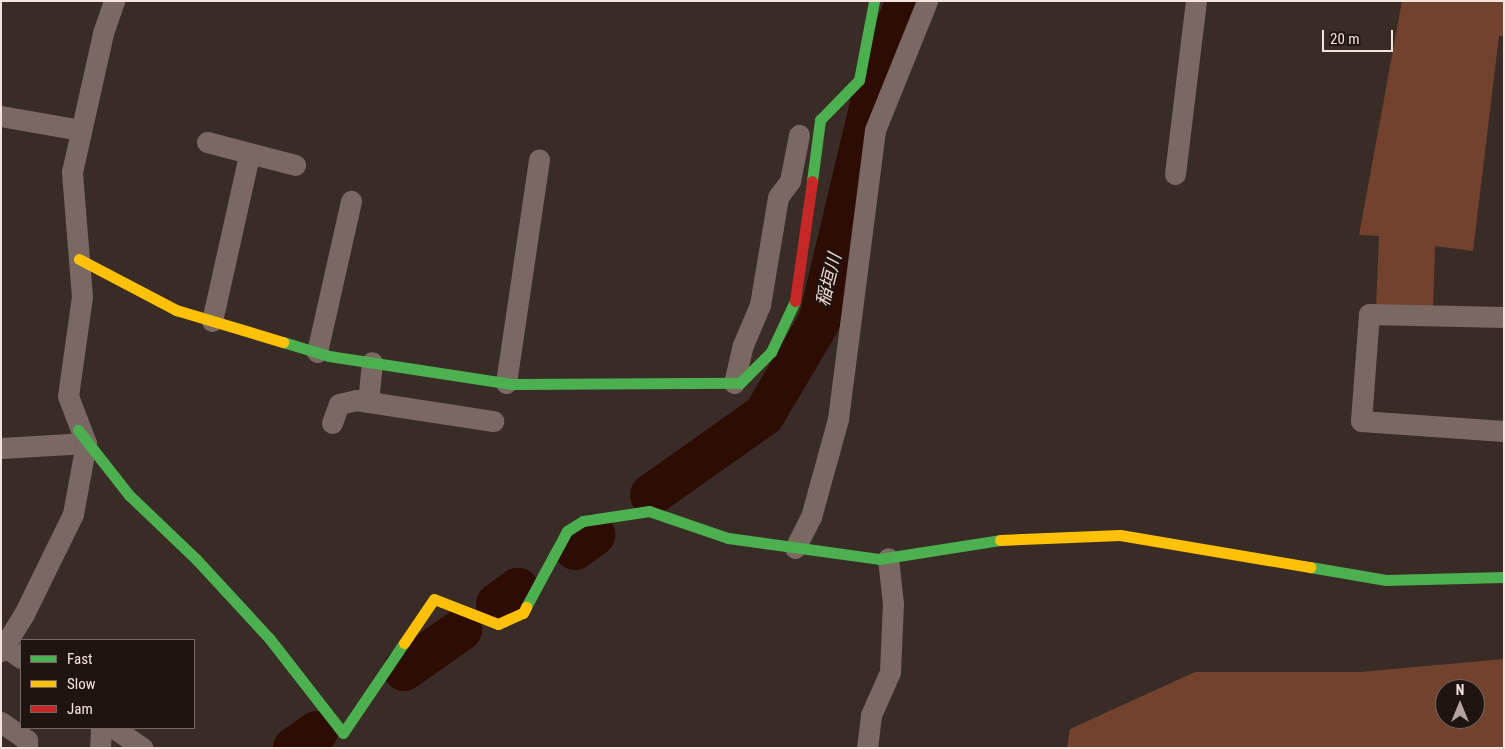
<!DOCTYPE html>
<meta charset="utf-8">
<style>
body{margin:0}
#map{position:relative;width:1505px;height:749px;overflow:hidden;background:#392c26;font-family:"Roboto Condensed","Noto Sans JP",sans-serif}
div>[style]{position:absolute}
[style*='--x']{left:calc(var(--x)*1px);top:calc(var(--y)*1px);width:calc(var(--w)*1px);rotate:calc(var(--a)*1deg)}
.green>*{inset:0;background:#72422f}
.river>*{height:42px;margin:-21px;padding:0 21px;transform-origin:21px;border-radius:21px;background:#2d0c03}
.street>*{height:21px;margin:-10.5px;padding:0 10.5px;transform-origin:10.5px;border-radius:10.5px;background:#7a6862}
.fast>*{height:11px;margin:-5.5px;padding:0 5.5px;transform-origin:5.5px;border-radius:5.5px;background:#4caf50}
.slow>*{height:11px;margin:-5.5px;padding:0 5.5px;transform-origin:5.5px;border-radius:5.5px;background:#ffc107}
.jam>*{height:11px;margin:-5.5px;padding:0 5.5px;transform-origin:5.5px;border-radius:5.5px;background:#c62828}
span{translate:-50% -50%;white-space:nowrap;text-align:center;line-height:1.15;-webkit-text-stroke:4px #1f1410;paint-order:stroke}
.water-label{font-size:18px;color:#f2dcd3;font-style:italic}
.frame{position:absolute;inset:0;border:2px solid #f5e4de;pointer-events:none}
.legend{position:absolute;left:20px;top:639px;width:175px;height:90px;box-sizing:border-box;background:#1f1410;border:1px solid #756762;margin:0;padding:6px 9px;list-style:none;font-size:15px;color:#f5e4de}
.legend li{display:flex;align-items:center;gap:10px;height:25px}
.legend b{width:25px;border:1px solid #756762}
.north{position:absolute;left:1435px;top:679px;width:50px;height:50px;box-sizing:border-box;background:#1f1410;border:1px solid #756762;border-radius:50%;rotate:0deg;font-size:14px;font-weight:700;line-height:20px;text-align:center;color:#f5e4de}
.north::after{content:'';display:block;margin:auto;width:18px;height:22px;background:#b3a49e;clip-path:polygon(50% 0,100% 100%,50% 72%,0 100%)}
.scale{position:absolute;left:1322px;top:30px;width:71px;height:22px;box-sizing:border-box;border:2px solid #f5e4de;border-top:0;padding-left:6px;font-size:15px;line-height:18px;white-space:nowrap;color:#f5e4de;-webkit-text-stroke:4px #1f1410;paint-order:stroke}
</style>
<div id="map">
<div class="green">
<div style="clip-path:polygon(1402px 1px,1504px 1px,1504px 36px,1499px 36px,1473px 251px,1435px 246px,1433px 310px,1376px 308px,1379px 236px,1359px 235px)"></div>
<div style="clip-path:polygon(evenodd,1504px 659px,1504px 748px,1067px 748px,1070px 729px,1195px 672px,1360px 672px,1504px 659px,1445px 689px,1475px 689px,1475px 719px,1445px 719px,1445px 689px)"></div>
</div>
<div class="river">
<div style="--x:651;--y:495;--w:138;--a:-35.3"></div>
<div style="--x:764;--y:415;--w:108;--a:-59.4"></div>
<div style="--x:819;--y:322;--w:259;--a:-76.6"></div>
<div style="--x:879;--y:70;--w:74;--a:-67.9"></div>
<div style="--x:575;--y:549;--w:24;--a:-36"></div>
<div style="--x:497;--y:604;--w:26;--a:-36"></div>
<div style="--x:404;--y:670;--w:70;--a:-35.1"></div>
<div style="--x:294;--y:748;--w:28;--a:-35"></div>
</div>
<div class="street">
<div style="--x:1;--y:116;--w:80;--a:10"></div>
<div style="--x:207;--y:142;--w:91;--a:14.6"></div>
<div style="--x:1175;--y:174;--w:174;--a:-83.1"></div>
<div style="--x:1504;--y:317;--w:135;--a:-178.7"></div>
<div style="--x:1369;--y:314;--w:107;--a:94.3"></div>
<div style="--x:1361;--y:421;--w:143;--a:4"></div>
<div style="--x:212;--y:321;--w:170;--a:-77.4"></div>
<div style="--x:317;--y:352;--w:155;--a:-77.3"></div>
<div style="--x:506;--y:383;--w:226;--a:-81.6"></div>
<div style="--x:734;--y:383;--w:39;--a:-77"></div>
<div style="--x:743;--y:345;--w:43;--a:-67"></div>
<div style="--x:760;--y:305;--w:109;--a:-80.5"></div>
<div style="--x:778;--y:197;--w:20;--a:-53"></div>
<div style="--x:790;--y:181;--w:47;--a:-78.9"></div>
<div style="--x:368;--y:402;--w:40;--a:-84.3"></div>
<div style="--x:332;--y:423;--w:20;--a:-70"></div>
<div style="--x:339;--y:404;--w:17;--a:-13"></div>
<div style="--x:356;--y:400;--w:139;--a:8.7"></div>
<div style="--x:1;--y:448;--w:85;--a:-3.4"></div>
<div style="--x:795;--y:548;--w:35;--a:-63"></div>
<div style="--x:811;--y:517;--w:102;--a:-74.6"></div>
<div style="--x:838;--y:419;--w:291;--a:-82.7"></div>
<div style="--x:875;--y:130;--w:139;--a:-68"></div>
<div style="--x:4;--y:646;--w:21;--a:35"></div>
<div style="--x:1;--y:651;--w:44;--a:-58.1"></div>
<div style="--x:24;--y:614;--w:111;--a:-63.9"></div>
<div style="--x:73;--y:514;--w:72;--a:-79.6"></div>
<div style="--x:86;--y:443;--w:50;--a:-111"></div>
<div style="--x:68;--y:396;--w:100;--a:-82"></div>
<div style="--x:82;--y:297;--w:125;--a:-94.6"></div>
<div style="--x:72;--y:172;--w:142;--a:-77.4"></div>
<div style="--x:103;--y:33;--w:34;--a:-71"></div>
<div style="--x:1;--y:722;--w:32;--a:35"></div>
<div style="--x:27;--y:740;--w:8;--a:90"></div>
<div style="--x:114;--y:728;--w:35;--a:35"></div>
<div style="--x:100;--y:748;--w:20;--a:-87"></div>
<div style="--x:867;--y:748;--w:33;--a:-83"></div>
<div style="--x:871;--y:715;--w:47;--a:-66.2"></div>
<div style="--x:890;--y:672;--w:68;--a:-87.5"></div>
<div style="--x:893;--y:604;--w:46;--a:-96.2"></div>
</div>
<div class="fast">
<div style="--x:812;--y:181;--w:62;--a:-82.5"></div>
<div style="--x:820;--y:120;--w:56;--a:-45.7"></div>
<div style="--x:859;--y:80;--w:80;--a:-79.2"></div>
<div style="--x:283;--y:342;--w:48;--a:16.9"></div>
<div style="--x:329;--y:356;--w:186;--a:8.7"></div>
<div style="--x:513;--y:384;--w:227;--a:-0.3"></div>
<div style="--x:740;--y:383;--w:44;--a:-45"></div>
<div style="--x:771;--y:352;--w:56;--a:-64.8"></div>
<div style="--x:78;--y:430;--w:83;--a:51.9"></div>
<div style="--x:129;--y:495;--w:93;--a:43.7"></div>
<div style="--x:196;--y:559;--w:108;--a:47.3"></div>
<div style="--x:269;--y:638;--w:120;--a:52.1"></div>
<div style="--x:343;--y:733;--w:109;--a:-55.9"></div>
<div style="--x:1310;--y:567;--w:77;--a:9.7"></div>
<div style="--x:1386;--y:580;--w:118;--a:-1.5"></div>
<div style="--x:526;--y:607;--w:86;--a:-61.7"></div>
<div style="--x:567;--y:531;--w:19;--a:-32"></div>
<div style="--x:583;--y:521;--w:67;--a:-8.6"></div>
<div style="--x:649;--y:511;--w:83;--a:18.9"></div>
<div style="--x:728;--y:538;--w:152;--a:7.9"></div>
<div style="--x:879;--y:559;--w:122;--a:-8.9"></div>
</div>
<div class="slow">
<div style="--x:79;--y:259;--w:110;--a:27.7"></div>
<div style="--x:176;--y:310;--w:112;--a:16.7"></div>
<div style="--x:1000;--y:540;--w:120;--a:-2.4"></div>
<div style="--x:1120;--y:535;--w:193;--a:9.6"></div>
<div style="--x:404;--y:643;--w:53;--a:-55.7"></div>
<div style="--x:434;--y:599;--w:69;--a:21.3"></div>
<div style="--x:498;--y:624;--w:27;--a:-24"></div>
<div style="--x:523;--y:613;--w:7;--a:-63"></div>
</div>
<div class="jam">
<div style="--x:795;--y:301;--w:121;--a:-81.9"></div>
</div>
<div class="water-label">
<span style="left:829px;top:280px;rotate:-76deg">稲垣川</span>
</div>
<div class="frame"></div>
<ul class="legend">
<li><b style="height:6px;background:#4caf50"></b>Fast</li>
<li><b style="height:6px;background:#ffc107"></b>Slow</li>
<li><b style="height:6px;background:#c62828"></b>Jam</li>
</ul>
<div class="north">N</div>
<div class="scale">20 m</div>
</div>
